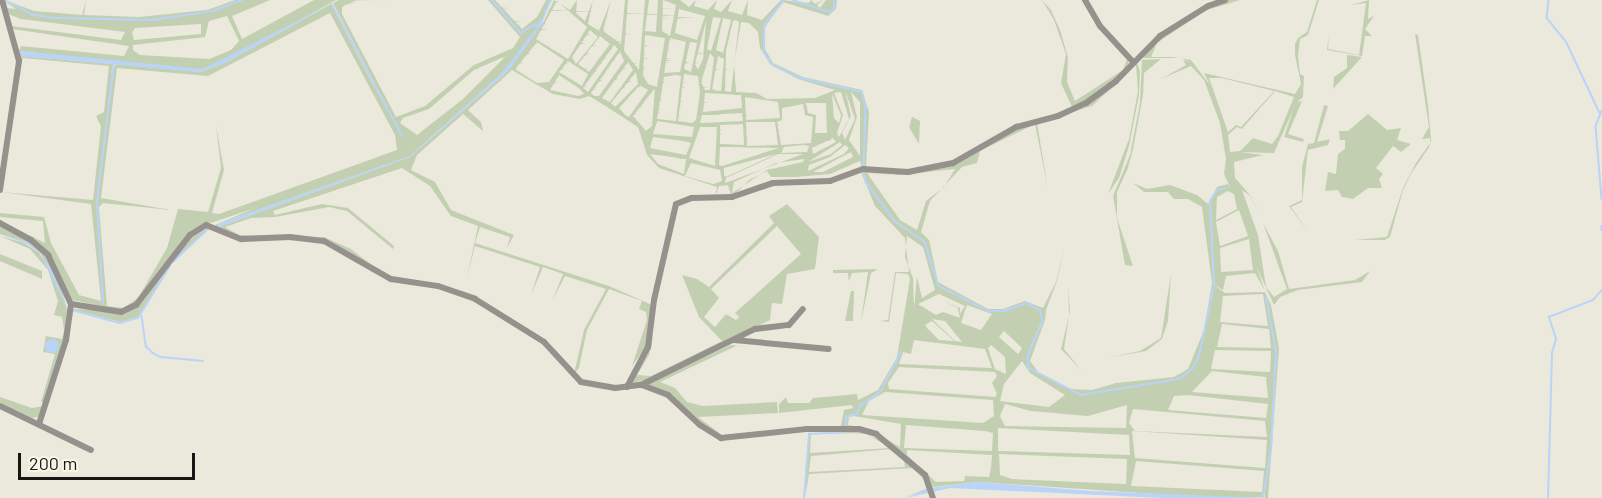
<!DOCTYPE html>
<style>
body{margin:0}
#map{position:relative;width:1602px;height:498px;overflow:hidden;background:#ebe9dc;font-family:Barlow,sans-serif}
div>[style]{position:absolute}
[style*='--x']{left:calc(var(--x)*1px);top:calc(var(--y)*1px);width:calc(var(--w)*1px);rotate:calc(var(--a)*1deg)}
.green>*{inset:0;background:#c2d0b1}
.water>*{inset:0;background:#bad3f9}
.round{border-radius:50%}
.stream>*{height:1.5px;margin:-0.75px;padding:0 0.75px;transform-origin:0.75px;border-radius:0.75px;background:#bad3f9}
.street>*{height:6px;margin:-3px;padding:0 3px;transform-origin:3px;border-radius:3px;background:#95928d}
span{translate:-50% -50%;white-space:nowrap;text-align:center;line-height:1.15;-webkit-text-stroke:5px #f8f6e9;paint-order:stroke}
.scale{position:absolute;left:18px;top:453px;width:177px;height:27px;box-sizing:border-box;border:3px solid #171612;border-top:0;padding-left:8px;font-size:18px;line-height:21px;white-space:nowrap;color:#171612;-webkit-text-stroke:4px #f8f6e9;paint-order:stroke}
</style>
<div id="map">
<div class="green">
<div style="clip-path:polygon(evenodd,5px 0,34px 11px,82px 15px,86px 0,84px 15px,139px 17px,207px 10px,235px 0,270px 0,232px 16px,242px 39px,314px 0,336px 0,229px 59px,199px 70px,19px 51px,21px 46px,124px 56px,129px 46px,12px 29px,11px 26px,121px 40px,125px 32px,21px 19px,8px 14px,7px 8px,16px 9px,4px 1px,26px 11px,5px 0,227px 16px,239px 41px,231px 50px,209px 59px,140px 55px,133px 50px,133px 45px,205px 37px,209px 21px,227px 16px,5px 0,201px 24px,201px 34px,134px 40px,132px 33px,135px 28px,201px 24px)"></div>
<div style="clip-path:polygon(evenodd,339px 0,354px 0,342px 7px,342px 14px,396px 117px,425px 106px,474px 65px,513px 48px,520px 37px,488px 0,495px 0,522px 29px,537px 17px,546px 0,551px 0,539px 26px,510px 66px,410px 156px,218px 224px,219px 227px,410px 157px,507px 72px,544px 21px,554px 0,570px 10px,577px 0,576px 13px,585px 21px,593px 0,588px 24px,599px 31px,611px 0,603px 31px,621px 44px,625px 0,628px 0,624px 51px,639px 70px,645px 0,649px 0,645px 31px,656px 32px,658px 0,680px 0,689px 7px,696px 0,694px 6px,708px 10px,717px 0,714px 9px,721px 12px,732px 0,728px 11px,742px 15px,748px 0,747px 15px,762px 20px,781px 0,809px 3px,811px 0,815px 4px,823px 0,817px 5px,820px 8px,826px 0,837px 0,836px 9px,828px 16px,783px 2px,765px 27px,765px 49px,773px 63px,803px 77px,862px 90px,869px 112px,866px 167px,862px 168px,860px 161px,830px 174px,796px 177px,771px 177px,767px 171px,749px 180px,735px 194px,731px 195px,728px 185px,719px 186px,715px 197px,717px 187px,659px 168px,647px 155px,638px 127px,604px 105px,589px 96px,580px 99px,553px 94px,512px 70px,468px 110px,481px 122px,483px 131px,463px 114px,417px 155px,411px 170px,435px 182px,451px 210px,514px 235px,507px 248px,510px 237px,480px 227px,475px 243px,609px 286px,652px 305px,648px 344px,632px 366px,647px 320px,646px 312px,639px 309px,642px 301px,609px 289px,587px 330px,579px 368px,574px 374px,584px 330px,606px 289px,565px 276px,552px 301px,563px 274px,543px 267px,531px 295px,540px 267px,475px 246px,467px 278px,478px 226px,451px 216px,430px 186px,402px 168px,273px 211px,275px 215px,322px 204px,348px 208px,394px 246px,393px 249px,347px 211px,329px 207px,275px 217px,251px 218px,225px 227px,239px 235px,324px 237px,351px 249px,379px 271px,330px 242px,244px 238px,217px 227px,215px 225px,255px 208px,199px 227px,136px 304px,121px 310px,72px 300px,49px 254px,5px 223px,45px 243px,43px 221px,0 217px,0 213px,44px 217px,51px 243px,79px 295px,101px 301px,91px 204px,1px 192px,93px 200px,101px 126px,96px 116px,104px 112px,109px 66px,23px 58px,19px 70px,20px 56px,113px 64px,111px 75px,116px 64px,201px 72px,227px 62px,331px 4px,369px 77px,399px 130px,333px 3px,339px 0,663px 0,676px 5px,670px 36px,662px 31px,663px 0,339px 0,557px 1px,587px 27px,568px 59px,536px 39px,557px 1px,339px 0,679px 9px,705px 16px,697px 40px,675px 33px,679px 9px,339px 0,330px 13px,395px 135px,397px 150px,219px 214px,212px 213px,224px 170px,216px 125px,221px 168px,208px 212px,178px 209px,167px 248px,138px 298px,123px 308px,107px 306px,99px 207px,103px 203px,171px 210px,101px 198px,117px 68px,208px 76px,330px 13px,339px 0,713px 17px,721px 18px,711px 51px,707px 49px,713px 17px,339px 0,723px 18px,731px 20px,723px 53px,716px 50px,723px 18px,339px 0,736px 20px,739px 22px,731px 92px,725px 91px,726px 51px,733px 21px,736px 20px,339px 0,706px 21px,703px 59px,698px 70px,695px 64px,706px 21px,339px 0,741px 22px,749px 23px,758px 32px,760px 48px,770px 64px,798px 79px,835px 90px,815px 98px,767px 99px,756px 93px,736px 92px,734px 64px,741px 22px,339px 0,590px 30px,598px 37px,576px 64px,572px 57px,590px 30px,339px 0,645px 35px,665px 38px,657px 87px,648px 84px,643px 75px,645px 35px,339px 0,600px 36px,610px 44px,589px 72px,578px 64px,600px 36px,339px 0,670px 38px,686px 42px,680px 72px,664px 73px,670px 38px,339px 0,537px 42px,564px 60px,549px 82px,537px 83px,515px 69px,537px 42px,339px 0,690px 42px,697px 43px,691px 72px,684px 69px,690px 42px,339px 0,614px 45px,618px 49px,588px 92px,583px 88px,614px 45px,339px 0,620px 51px,624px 61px,599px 96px,594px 96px,591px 93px,620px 51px,339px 0,710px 53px,714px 58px,710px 90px,705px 90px,701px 82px,710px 53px,339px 0,506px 56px,463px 99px,417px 135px,400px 123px,403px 118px,429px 109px,474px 70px,506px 56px,339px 0,718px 56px,724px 59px,721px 91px,712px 90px,718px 56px,339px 0,568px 61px,588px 74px,582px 86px,559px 72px,568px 61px,339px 0,628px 62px,633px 70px,610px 102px,602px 98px,628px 62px,339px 0,636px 72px,638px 84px,615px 107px,611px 103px,636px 72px,339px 0,684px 74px,698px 76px,700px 93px,696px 120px,692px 123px,678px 121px,684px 74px,339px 0,559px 75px,580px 89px,584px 94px,578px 96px,550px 90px,559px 75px,339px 0,676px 75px,681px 76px,676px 121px,657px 119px,664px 77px,676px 75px,339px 0,640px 85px,648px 90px,629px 117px,625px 115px,619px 108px,640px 85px,339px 0,655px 88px,652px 126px,646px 131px,633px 116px,655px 88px,339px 0,845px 90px,855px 119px,845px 140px,842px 133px,851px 116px,845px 90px,339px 0,841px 92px,849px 119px,839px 137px,837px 133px,843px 115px,834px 93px,841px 92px,339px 0,851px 92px,860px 102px,860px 156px,849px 140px,857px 117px,851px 92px,339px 0,705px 93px,741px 95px,742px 108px,703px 112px,705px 93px,339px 0,832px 94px,841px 115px,839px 123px,834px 118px,832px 94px,339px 0,745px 97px,778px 102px,780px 118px,746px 120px,745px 97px,339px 0,806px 103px,826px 103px,827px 133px,815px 133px,816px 115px,808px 113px,806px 103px,339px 0,803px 104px,805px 115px,813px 117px,811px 143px,781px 145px,777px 122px,782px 120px,782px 108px,803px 104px,339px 0,742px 113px,743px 121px,700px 123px,702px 115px,742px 113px,339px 0,657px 121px,694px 127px,692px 137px,653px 134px,657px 121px,339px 0,775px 122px,778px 145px,747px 146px,746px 122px,775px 122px,339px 0,743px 124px,744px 145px,720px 144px,720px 125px,743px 124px,339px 0,700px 127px,717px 127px,715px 166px,689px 158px,700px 127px,339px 0,653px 137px,683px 141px,691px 143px,686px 155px,650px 148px,653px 137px,339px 0,833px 138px,836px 142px,813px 154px,812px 148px,833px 138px,339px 0,840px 142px,842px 145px,831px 154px,808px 162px,840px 142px,339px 0,803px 145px,809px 146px,807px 152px,781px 153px,784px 147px,803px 145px,339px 0,845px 145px,849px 148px,844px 154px,808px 171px,809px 165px,830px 157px,845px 145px,339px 0,720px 147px,734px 147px,779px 148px,722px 166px,719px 165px,720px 147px,339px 0,851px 152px,853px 157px,823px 172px,813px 172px,851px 152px,339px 0,650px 154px,686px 159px,684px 174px,658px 164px,650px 154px,339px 0,776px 154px,726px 177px,724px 175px,724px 168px,776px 154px,339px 0,778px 154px,803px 154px,725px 183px,726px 178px,778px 154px,339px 0,804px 159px,803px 162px,767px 170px,732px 193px,734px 182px,776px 163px,804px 159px,339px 0,691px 163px,720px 170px,722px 181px,713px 184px,685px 176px,691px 163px)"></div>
<div style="clip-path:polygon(1042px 0,1051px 10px,1060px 30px,1068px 57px,1067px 82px,1075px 101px,1123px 70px,1127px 59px,1129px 64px,1107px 87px,1086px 102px,1068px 112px,1044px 118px,1072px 107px,1061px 83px,1066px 54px,1054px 20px)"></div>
<div style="clip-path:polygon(evenodd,1228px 0,1240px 0,1204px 11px,1157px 43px,1151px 57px,1173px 57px,1191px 60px,1210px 85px,1204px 73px,1295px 94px,1301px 84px,1295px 55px,1295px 44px,1298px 38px,1307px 32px,1317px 0,1319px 0,1308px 35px,1300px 39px,1298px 56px,1300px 74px,1304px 76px,1303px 97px,1297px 102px,1302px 101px,1288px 134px,1304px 139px,1303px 142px,1284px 137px,1293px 110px,1274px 153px,1239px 152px,1263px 155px,1234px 162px,1235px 178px,1249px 194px,1263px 219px,1249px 195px,1242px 190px,1258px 235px,1266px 287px,1274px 297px,1287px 289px,1263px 223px,1278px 251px,1289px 289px,1355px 280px,1370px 271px,1362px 282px,1298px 290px,1280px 297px,1274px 305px,1256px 266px,1265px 291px,1255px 273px,1226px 276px,1223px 290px,1213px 284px,1225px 293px,1265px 292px,1271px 305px,1279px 348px,1268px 498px,1265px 498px,1265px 492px,1263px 497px,1214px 498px,978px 482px,933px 487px,925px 474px,903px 453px,868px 430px,782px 430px,841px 426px,844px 410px,853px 408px,852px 405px,779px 413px,779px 404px,786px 397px,788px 403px,809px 403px,813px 398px,857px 394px,858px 400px,878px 390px,897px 357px,910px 279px,908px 274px,896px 273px,889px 322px,880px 321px,888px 320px,895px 272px,909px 272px,905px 238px,875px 206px,861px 172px,827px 183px,770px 184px,823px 183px,864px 170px,903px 173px,950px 165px,1022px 126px,1080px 108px,1137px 63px,1140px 71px,1139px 95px,1129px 146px,1119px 178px,1108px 194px,1129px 139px,1138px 91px,1136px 65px,1092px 106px,1037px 123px,1048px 189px,1035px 124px,980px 151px,977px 163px,962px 167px,930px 201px,921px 232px,929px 240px,938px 282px,988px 309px,1003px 309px,1025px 301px,1043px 308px,1056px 282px,1065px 245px,1057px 281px,1046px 310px,1045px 320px,1030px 361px,1039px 373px,1069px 389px,1092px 390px,1116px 383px,1174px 377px,1188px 369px,1204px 330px,1212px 283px,1202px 207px,1188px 199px,1174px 199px,1168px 192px,1144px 192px,1133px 183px,1147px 189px,1170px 185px,1197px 195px,1208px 204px,1217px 187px,1228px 184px,1231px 189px,1224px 174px,1226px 159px,1220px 123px,1204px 80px,1191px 66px,1161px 79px,1186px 65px,1183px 60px,1191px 63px,1181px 58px,1143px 58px,1156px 40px,1166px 34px,1207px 8px,1228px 0,1209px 78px,1222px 78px,1274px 91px,1241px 127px,1236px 125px,1228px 132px,1209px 78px,1228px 0,1275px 91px,1294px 97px,1278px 136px,1272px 144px,1253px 138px,1240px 151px,1230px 152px,1228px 135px,1237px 127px,1242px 129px,1275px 91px,1228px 0,955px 169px,944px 187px,926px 201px,917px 230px,900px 220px,867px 173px,900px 175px,955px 169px,1228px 0,1228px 191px,1234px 194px,1237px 209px,1216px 220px,1217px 197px,1228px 191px,1228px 0,1239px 210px,1248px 236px,1220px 246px,1216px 222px,1239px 210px,1228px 0,907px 236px,923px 247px,935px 290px,922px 298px,917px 277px,914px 308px,913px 278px,905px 257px,907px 236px,1228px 0,1249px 239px,1253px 270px,1221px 272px,1220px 248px,1249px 239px,1228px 0,939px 294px,965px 306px,960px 314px,960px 308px,944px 301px,958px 308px,960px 318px,943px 312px,936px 315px,918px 304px,939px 294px,1228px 0,1263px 294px,1268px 326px,1220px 322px,1223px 296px,1263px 294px,1228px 0,967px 305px,992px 314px,981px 330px,961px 323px,967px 305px,1228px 0,932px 319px,945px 321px,962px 342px,955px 341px,932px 319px,1228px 0,932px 321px,953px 340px,953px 341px,939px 340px,927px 328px,925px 325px,932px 321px,1228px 0,1222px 324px,1269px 329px,1271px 348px,1217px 347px,1222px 324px,1228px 0,1004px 331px,1022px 348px,1018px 354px,999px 337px,1004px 331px,1228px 0,914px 340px,985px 349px,992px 368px,899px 364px,903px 352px,911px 354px,914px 340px,1228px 0,991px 345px,1005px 357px,1006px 374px,995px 369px,988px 348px,991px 345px,1228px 0,1215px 350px,1271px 351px,1270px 372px,1211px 369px,1215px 350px,1228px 0,1022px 361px,1030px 373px,1065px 395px,1049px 407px,1000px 401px,1004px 384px,1022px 361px,1228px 0,899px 367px,995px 372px,997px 376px,992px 383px,997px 394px,995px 397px,889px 389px,888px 383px,899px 367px,1228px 0,1212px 371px,1266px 377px,1268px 398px,1192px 392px,1212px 371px,1228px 0,885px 392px,993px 400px,994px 416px,983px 423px,862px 415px,869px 401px,885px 392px,1228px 0,1188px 395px,1268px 404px,1266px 418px,1168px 410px,1174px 396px,1188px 395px,1228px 0,1005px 404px,1031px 411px,1088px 416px,1127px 405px,1126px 428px,1005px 426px,1000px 416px,1005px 404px,1228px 0,1133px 409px,1265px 421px,1267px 437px,1135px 431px,1129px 423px,1133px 409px,1228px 0,854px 416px,901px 424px,900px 447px,870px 429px,848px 425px,849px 417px,854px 416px,1228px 0,906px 425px,985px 431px,993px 433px,992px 451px,904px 448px,906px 425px,1228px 0,998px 428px,1129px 435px,1130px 455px,998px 451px,998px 428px,1228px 0,1132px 431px,1267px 440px,1265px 468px,1135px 458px,1132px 431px,1228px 0,907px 450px,992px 455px,991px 468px,989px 477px,965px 476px,964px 481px,936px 482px,907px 455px,907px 450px,1228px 0,999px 454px,1127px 459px,1126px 484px,1012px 479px,1000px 475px,999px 454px,1228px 0,1136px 461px,1264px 471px,1262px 492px,1131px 486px,1136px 461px)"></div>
<div style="clip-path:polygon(1369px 0,1368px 19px,1374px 16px,1365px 29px,1372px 36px,1365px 36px,1362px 56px,1327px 50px,1329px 34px,1328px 49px,1359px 55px,1366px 3px,1351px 5px)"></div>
<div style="clip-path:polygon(1415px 34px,1418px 35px,1428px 105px,1431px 140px,1429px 147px,1411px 174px,1403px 190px,1390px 237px,1385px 240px,1355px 240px,1387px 237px,1403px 188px,1416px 163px,1430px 143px,1430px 138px,1422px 139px,1429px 127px)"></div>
<div style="clip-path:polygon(1347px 55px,1362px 57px,1333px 89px,1334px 77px,1347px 68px)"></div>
<div style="clip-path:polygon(1161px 59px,1144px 73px,1143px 95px,1133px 149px,1128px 168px,1117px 192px,1117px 218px,1133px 266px,1125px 265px,1113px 196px,1130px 155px,1140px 103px,1142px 60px)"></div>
<div style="clip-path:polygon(1324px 105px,1328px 106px,1317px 142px,1330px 139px,1328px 145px,1308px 150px,1302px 202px,1291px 207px,1309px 233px,1289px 206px,1302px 200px,1302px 167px,1308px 144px,1314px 143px)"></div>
<div style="clip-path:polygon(1368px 114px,1387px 130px,1401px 128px,1397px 140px,1411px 144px,1401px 152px,1393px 146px,1376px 168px,1383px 174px,1379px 179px,1382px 188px,1368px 188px,1353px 199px,1342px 197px,1338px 190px,1325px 191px,1328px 172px,1336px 174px,1338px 154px,1345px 149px,1345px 140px,1340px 140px,1339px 131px,1348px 131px)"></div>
<div style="clip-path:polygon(912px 117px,920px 121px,919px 144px,909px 127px)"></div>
<div style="clip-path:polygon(evenodd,787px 204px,819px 237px,815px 269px,787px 274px,782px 304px,772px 303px,770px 320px,683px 364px,652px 378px,633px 383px,635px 376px,647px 356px,652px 340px,655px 301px,652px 344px,649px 355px,637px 375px,651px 376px,722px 341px,699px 317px,682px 275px,697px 279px,709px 287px,774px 223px,769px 216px,787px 204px,777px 226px,801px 254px,735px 313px,739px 317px,736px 320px,726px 314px,715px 327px,704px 317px,719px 298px,711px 289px,777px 226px)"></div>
<div style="clip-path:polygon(0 225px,25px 238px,51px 260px,67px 308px,41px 254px,27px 242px,0 234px)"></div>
<div style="clip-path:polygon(211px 226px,171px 263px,138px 317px,120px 322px,71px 309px,130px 311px,188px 240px)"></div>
<div style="clip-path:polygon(0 236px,24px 243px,39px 253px,50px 268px,67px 309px,65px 333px,45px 403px,41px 402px,55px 354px,43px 352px,46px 336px,62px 339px,64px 330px,62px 317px,54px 315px,58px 301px,48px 270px,30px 249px)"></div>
<div style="clip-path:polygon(0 254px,42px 271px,42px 279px,0 261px)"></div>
<div style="clip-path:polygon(878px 269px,871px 273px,861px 322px,868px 272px,852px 273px,849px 281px,848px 273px,833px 273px,833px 270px)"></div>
<div style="clip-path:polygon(1171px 274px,1168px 321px,1162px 339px,1146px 351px,1107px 358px,1140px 351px,1161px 338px)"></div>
<div style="clip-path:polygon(1068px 286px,1070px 310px,1064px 349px,1082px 371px,1061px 349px,1069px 316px)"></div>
<div style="clip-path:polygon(851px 291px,854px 291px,853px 321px,845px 321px)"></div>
<div style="clip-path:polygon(730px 345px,752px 347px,736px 346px,660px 382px,675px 388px,687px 402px,703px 406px,777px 402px,778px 413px,698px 417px,722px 435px,779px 430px,725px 437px,714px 434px,671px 394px,648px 384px)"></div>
<div style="clip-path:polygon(0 397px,32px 408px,44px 406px,38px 417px,32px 418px,0 403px)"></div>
<div style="clip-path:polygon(evenodd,857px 430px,890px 445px,924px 476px,929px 483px,929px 489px,902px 498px,928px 488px,928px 483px,912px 468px,809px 474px,805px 498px,809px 434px,857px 430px,864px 433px,891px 448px,810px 453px,811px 434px,864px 433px,857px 430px,892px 449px,904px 460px,905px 467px,809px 472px,811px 456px,892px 449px)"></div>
</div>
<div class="water">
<div style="clip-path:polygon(338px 0,227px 62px,201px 72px,20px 56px,19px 51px,203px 69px)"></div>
<div style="clip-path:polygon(551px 0,541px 26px,507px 72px,410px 157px,219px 227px,218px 224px,410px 156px,510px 66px,539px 26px)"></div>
<div style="clip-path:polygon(0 234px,27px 242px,41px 254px,53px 272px,67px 309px,41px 255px,27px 244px)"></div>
<div class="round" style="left:45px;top:339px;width:14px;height:14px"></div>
<div style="clip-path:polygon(978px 482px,1091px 491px,1266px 498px,1162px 498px,950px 488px,906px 498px,930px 488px)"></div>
</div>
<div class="stream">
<div style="--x:492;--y:0;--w:44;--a:48.7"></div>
<div style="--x:521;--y:33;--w:17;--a:-31"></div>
<div style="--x:785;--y:0;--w:32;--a:129"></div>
<div style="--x:765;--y:25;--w:27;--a:92"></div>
<div style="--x:764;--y:52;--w:16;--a:55"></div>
<div style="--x:773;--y:65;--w:31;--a:25"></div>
<div style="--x:801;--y:78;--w:63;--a:12.9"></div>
<div style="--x:862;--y:92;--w:15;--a:74"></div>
<div style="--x:866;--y:106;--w:61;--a:91.9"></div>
<div style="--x:793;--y:0;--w:38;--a:18"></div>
<div style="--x:829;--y:12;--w:6;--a:-31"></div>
<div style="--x:834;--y:9;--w:9;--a:-90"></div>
<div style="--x:1549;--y:0;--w:18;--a:96"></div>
<div style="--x:1547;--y:18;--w:32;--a:51"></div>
<div style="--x:1567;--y:43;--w:77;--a:64.8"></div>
<div style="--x:6;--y:1;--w:28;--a:27"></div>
<div style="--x:31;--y:14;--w:23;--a:10"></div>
<div style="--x:54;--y:18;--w:98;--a:1.2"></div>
<div style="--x:152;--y:20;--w:62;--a:-8.4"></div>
<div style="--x:213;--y:11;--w:31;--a:-21"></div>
<div style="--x:332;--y:4;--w:149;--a:61.9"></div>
<div style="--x:545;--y:12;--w:13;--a:-63"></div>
<div style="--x:536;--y:28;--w:11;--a:-56"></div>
<div style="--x:504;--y:72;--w:46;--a:-52.9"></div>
<div style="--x:1602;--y:111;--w:17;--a:111"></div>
<div style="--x:1596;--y:127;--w:72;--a:85.2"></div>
<div style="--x:864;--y:172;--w:10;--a:79"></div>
<div style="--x:866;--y:182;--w:49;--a:53.4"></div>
<div style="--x:895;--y:221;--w:37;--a:35"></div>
<div style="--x:925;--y:242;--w:46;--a:72.3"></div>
<div style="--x:939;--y:286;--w:55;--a:27"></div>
<div style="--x:988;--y:311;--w:16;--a:0"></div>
<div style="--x:1004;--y:311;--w:23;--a:-20"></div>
<div style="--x:1026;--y:303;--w:16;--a:27"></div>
<div style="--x:1040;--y:310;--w:11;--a:75"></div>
<div style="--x:1043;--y:321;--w:39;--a:113"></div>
<div style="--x:1028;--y:357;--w:11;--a:85"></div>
<div style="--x:1029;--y:368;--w:59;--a:27.4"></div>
<div style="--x:1081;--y:395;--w:99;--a:-9.3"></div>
<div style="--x:1179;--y:379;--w:18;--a:-38"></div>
<div style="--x:1193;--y:368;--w:13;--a:-63"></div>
<div style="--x:1199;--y:356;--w:73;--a:-78.1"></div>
<div style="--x:1214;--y:285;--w:84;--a:-92.7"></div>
<div style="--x:1210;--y:201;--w:13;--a:-58"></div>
<div style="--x:1217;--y:190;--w:9;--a:-13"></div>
<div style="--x:1602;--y:226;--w:4;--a:90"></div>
<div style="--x:173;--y:262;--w:50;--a:-43.4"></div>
<div style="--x:103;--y:303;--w:102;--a:-93.4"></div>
<div style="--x:97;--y:201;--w:139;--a:-83"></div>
<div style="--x:72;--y:310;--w:50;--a:15.2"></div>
<div style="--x:120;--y:323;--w:19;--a:-16"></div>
<div style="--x:138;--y:318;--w:61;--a:-58.4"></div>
<div style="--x:142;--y:316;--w:30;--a:82"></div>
<div style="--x:146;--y:346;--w:10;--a:45"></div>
<div style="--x:153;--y:353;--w:9;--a:27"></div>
<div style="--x:161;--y:357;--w:42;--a:5.4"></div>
<div style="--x:846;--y:426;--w:9;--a:-90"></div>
<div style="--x:846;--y:417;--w:11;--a:-15"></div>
<div style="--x:857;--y:414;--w:9;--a:-69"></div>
<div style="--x:860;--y:406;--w:24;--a:-35"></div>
<div style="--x:880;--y:392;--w:45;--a:-62.3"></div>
<div style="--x:804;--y:498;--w:64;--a:-85.5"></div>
<div style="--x:809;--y:434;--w:34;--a:-3"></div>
<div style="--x:1263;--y:498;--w:49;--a:-80.5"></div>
<div style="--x:1271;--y:450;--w:98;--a:-87.1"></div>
<div style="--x:1276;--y:352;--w:56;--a:-100.3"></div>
<div style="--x:1548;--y:498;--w:145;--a:-88.4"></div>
<div style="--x:1552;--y:353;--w:15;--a:-74"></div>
<div style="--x:1556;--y:339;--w:23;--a:-108"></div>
<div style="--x:1549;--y:317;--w:47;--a:-21.1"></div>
<div style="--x:1593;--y:300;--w:13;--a:-48"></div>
</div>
<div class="street">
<div style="--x:1085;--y:0;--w:30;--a:60"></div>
<div style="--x:1100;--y:26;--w:50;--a:47.4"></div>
<div style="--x:0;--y:190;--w:130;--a:-81.6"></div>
<div style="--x:19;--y:61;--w:63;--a:-105.6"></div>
<div style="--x:0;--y:223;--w:35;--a:29"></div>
<div style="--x:31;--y:240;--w:23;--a:41"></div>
<div style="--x:48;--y:255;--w:54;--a:64.9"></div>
<div style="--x:71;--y:304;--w:51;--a:9.1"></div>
<div style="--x:121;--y:312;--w:17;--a:-25"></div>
<div style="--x:136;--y:305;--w:88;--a:-52.4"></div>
<div style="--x:190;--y:235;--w:19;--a:-32"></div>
<div style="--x:206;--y:225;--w:38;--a:22"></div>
<div style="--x:241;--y:239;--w:49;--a:-2.3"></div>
<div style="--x:290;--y:237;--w:34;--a:7"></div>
<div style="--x:324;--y:241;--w:77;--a:29.6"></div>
<div style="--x:391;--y:279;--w:48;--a:8.5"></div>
<div style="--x:438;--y:286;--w:39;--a:19"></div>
<div style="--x:475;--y:299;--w:81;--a:31.9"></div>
<div style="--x:544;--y:342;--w:54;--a:47.2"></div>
<div style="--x:581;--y:382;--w:35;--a:10"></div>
<div style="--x:615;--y:388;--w:26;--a:-7"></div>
<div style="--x:641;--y:385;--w:127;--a:-26.2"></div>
<div style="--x:755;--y:329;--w:34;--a:-7"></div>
<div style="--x:789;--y:325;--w:21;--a:-49"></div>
<div style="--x:734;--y:340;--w:95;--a:5.4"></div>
<div style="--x:642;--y:385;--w:28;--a:21"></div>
<div style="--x:668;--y:395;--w:44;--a:43.2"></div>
<div style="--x:700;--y:425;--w:25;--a:32"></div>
<div style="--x:721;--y:438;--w:85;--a:-6"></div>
<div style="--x:806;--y:429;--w:53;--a:0"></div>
<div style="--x:859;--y:429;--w:18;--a:16"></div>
<div style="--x:876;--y:434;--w:64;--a:39.9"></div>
<div style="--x:925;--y:475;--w:24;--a:71"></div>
<div style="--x:627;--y:387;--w:45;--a:-62.3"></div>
<div style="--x:648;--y:347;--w:47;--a:-82.7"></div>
<div style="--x:654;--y:300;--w:98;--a:-77.1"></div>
<div style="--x:676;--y:204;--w:17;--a:-21"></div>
<div style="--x:692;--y:198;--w:40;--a:-1.4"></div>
<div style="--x:732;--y:197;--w:43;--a:-18.9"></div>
<div style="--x:773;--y:183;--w:57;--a:-2"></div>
<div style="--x:830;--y:181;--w:35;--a:-20"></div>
<div style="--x:863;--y:169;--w:45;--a:3.8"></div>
<div style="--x:908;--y:172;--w:46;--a:-11.3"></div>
<div style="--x:953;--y:163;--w:73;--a:-29.7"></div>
<div style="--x:1016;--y:127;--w:43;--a:-14.7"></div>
<div style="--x:1058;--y:116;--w:31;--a:-25"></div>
<div style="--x:1086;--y:103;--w:37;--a:-36"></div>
<div style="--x:1116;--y:81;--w:63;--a:-45.6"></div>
<div style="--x:1160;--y:36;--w:57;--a:-32"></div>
<div style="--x:1208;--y:6;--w:18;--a:-19"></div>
<div style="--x:0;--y:406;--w:101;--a:25.8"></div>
<div style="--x:39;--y:424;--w:88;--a:-72.2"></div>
<div style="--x:66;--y:340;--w:36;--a:-82"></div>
</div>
<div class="scale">200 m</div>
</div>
